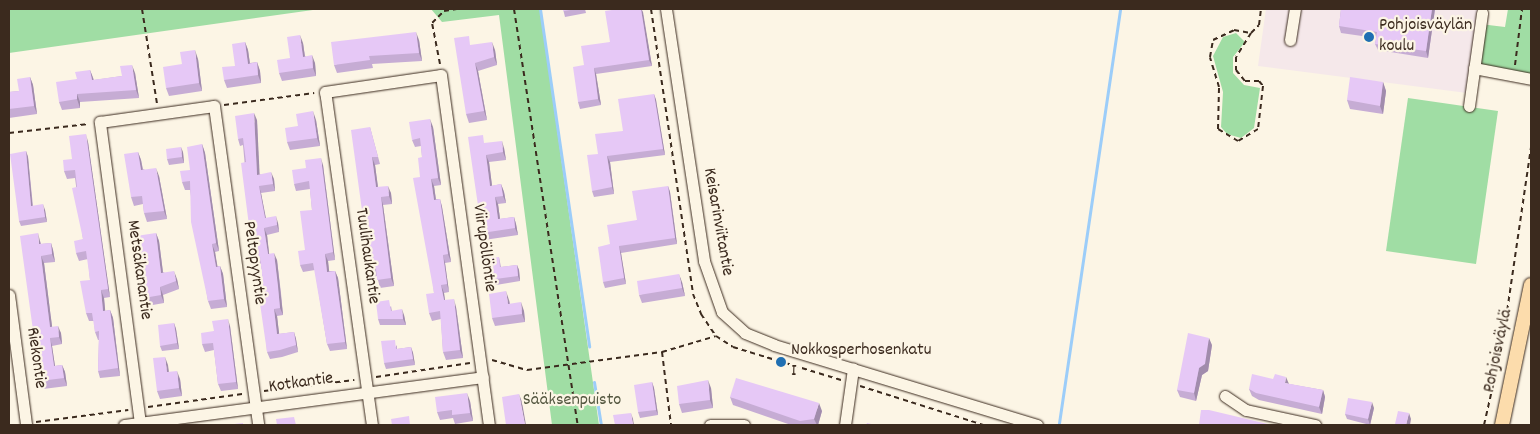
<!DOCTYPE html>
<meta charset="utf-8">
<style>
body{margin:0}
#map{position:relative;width:1540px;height:434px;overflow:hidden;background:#fcf5e5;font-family:Dekko,sans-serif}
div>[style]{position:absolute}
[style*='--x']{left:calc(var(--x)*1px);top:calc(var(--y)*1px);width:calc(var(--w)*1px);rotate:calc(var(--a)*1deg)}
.built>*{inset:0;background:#f5e8ea}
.green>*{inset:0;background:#a0dda4}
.stream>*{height:3px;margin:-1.5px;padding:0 1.5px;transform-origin:1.5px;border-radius:1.5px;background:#9ccdf9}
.path>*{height:2px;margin-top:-1px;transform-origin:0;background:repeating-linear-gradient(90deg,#3b2a1e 0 5px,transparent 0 9px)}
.roads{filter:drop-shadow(0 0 1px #3b2a1e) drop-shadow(0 0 1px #3b2a1e)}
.minor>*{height:11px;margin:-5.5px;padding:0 5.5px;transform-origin:5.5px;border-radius:5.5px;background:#fcf5e5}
.major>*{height:14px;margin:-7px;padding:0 7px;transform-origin:7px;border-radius:7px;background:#fcdcac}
.wall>*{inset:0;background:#c6acd4}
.shaded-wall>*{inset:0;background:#a18cac}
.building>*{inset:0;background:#e6c8f6}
.dots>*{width:14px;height:14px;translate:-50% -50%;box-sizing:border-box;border:2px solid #fcf5e5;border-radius:50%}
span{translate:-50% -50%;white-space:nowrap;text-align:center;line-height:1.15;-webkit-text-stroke:4.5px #fcf5e5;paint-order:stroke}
.poi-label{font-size:18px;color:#3b2a1e}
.left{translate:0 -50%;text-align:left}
.street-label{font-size:18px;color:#3b2a1e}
.park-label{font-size:18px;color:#545740}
.frame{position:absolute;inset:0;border:10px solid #3b2a1e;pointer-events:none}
</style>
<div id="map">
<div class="built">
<div style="clip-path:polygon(1266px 9px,1479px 9px,1467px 93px,1258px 66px)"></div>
</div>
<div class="green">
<div style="clip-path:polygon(9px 9px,320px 9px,9px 53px)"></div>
<div style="clip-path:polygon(431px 9px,540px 9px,599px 425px,552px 425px,499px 15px,442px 22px)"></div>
<div style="clip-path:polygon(1508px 9px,1531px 9px,1531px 79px,1474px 68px,1480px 24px,1505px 27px)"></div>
<div style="clip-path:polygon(1236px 33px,1245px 42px,1233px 57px,1233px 73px,1244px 85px,1260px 88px,1254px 128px,1241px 138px,1227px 134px,1221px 127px,1223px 92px,1213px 56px,1223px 37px)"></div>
<div style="clip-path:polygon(1408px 98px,1498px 111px,1476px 264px,1386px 251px)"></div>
</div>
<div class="stream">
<div style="--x:540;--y:9;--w:341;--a:81.7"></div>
<div style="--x:594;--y:382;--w:44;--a:80.8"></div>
<div style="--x:1059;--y:423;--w:418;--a:-81.6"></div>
</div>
<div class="path">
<div style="--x:142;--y:9;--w:96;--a:81"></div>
<div style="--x:514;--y:9;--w:421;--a:81.3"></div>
<div style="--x:651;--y:9;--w:288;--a:81.6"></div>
<div style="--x:693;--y:294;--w:22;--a:68"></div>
<div style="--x:701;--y:314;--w:27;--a:56"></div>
<div style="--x:716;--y:336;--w:20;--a:33"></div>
<div style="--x:733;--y:347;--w:113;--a:17"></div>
<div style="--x:1234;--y:30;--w:17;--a:10"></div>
<div style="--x:1251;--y:33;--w:28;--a:122"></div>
<div style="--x:1236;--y:57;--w:13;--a:90"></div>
<div style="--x:1236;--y:70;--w:14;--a:51"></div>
<div style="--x:1245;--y:81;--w:14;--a:0"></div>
<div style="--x:1259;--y:81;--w:6;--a:51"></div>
<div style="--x:1263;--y:86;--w:43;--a:96.6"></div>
<div style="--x:1258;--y:129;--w:23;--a:149"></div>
<div style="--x:1238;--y:141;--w:23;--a:-149"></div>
<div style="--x:1218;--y:129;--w:42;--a:-88.6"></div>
<div style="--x:1219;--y:87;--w:31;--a:-107"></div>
<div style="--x:1210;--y:57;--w:17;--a:-80"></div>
<div style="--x:1213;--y:40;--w:23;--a:-25"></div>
<div style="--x:1251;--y:33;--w:11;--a:-45"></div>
<div style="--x:1259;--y:25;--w:16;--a:-83"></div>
<div style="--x:440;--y:64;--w:42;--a:-101"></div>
<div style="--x:432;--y:23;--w:17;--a:-45"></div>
<div style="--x:444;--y:11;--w:13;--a:-9"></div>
<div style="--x:1515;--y:65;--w:56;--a:-82.9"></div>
<div style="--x:224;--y:105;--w:91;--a:-7.6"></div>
<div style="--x:9;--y:133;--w:80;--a:-6.5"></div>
<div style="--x:662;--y:352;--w:74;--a:83"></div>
<div style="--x:492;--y:360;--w:36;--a:16"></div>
<div style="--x:527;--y:370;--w:136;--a:-7.6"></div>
<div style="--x:662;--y:352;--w:56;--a:-16.5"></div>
<div style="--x:376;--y:377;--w:95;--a:-8.5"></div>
<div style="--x:860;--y:386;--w:130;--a:17.5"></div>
<div style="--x:264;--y:391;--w:91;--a:-7"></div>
<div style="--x:148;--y:407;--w:95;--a:-7.9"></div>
<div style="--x:36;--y:422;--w:93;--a:-7.4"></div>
<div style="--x:1484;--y:425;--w:81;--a:-77.2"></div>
<div style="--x:1502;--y:346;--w:201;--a:-81.7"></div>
</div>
<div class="roads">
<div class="minor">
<div style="--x:666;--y:9;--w:255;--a:81.4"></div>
<div style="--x:704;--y:261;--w:54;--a:70.6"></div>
<div style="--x:722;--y:312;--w:31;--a:42"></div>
<div style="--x:745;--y:333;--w:31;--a:22"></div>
<div style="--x:774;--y:345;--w:275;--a:16.9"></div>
<div style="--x:1290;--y:40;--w:31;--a:-81"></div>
<div style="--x:1474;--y:68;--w:58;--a:10.9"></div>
<div style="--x:1469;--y:106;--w:94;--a:-82"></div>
<div style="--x:9;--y:295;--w:131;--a:82.5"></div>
<div style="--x:1225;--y:396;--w:25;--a:34"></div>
<div style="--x:1246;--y:410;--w:71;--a:12.3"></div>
<div style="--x:140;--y:423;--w:304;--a:-97.6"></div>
<div style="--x:100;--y:122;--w:115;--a:-8"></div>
<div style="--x:214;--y:106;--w:322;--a:82.1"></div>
<div style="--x:124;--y:425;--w:362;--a:-7.6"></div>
<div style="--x:372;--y:425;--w:336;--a:-98"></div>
<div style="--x:325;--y:92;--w:117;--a:-8.3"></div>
<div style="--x:441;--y:75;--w:353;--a:82.2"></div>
<div style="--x:710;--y:425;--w:34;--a:0"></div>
<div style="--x:845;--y:425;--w:57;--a:-81.9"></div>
</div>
<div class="major">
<div style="--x:1502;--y:425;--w:143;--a:-78.3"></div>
</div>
</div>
<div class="wall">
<div style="clip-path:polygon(563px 9px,585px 9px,586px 13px,565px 17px)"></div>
<div style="clip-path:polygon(619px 9px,642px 9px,652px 66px,596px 74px,601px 105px,580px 109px,578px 102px,584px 65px,610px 42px)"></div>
<div style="clip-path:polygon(1341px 9px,1435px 9px,1428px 58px,1378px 50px,1375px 44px,1376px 38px,1341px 33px,1339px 26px)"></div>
<div style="clip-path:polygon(419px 40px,422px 61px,372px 64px,373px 68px,337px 73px,334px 65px)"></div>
<div style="clip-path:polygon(245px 42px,248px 50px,250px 63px,257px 62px,260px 71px,261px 83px,227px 88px,224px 80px,235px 66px)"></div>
<div style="clip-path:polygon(303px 43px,305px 56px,315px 63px,316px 76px,282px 81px,279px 73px)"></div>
<div style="clip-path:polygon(472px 45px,495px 50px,497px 65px,478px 71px,487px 120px,469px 123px,466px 114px)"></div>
<div style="clip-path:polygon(198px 59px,202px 91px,169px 96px,166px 88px)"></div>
<div style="clip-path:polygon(90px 70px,94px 80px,122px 76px,135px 73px,139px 98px,80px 102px,80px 108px,62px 110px,59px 102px,77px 79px)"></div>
<div style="clip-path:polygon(30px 77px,33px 85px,37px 114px,9px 118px,9px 92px,19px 91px)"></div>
<div style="clip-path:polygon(1383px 82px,1386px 91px,1383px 114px,1350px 109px,1347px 100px)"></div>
<div style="clip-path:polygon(654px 94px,656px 100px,665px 155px,610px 162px,614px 194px,594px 197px,592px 191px,598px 154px,623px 131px)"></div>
<div style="clip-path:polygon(257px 120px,259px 174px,274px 179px,275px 191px,261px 193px,266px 218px,278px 223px,279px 232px,267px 235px,269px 254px,277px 260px,281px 293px,283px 315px,277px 316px,279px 334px,294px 332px,296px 339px,298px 352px,282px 357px,270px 359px,267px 352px,263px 282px,261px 264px,256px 264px,253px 257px,243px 145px,240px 146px,238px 139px)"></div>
<div style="clip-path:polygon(316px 120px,320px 146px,290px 150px,287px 142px,298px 126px)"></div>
<div style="clip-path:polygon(370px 127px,380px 164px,375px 165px,378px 187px,391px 193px,392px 204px,383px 205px,394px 286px,380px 288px,377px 276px,373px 277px,370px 269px)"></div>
<div style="clip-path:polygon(433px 127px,441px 185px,434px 186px,436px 199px,440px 199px,442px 207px,451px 262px,445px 263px,449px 292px,444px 293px,445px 300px,456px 307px,463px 358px,446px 360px,443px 352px,441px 319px,432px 321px,429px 313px,434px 293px,422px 157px,421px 146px,415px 147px,412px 140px)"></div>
<div style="clip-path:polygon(88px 142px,110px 297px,104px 298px,105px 311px,110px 310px,113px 318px,120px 376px,100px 378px,98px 371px,99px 340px,98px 340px,95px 332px,94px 321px,89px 321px,86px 313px,90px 280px,88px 259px,79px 261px,76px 253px,83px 239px,75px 178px,67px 179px,64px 171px,72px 159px)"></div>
<div style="clip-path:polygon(486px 143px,504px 148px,506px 160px,489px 162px,492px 186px,501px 184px,504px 192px,506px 203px,498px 204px,500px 219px,514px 217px,516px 224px,518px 235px,484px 240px,482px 233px)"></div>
<div style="clip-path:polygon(202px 144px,205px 153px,219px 251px,215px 252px,217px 266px,220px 266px,223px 274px,227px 307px,211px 309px,208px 301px,190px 190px,185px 190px,182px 182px,190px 170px)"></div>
<div style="clip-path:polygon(26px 151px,28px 157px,33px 206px,45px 210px,47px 222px,21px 226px,19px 221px)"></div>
<div style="clip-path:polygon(138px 152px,141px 160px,143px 169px,159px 176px,167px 219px,147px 222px,144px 213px,143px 204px,134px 206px,131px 197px)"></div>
<div style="clip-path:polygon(183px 152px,184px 163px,169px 165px,167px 159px)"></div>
<div style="clip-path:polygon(323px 165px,335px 260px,328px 261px,329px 271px,335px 271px,338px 278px,347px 349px,330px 351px,327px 344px,315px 270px,303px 272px,300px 265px,305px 250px,312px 210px,310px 189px,296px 191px,294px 184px)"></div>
<div style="clip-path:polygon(668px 186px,670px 192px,677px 244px,621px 253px,626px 284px,605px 288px,603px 282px,610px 244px,637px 220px)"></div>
<div style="clip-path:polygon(156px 233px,159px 241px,163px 272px,177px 279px,179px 289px,163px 295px,164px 303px,147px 306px,144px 298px)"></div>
<div style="clip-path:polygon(40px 241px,41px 244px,51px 243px,53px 250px,55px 262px,44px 263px,52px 327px,61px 333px,62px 344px,52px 346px,55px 366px,62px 365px,65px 372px,67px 386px,43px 389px,40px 381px)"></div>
<div style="clip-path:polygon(499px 257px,501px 267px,517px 265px,519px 270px,520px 281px,490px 286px,488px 280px)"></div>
<div style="clip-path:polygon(682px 282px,685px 296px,642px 303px,639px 295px)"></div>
<div style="clip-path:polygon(509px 300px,510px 304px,524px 311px,525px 322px,495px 326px,492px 318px)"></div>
<div style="clip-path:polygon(391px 306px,392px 311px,404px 315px,406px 325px,380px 325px,378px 319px)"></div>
<div style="clip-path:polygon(174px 323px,176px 329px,179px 349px,162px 351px,160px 346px)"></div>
<div style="clip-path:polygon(230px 326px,238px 389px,221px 391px,218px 384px,214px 350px,205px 352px,202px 344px,214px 331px)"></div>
<div style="clip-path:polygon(397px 345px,397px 349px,411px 347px,413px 353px,415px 365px,386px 369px,384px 363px)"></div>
<div style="clip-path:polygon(1212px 345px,1208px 371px,1202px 375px,1196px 401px,1180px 397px,1177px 390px)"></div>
<div style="clip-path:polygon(168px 365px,168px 372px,180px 379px,182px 396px,160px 399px,157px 391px)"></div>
<div style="clip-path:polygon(652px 382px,654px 388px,658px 415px,640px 418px,638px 412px)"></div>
<div style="clip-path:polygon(1289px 384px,1323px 390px,1325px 397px,1322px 414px,1259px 400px,1252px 396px,1249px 389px)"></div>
<div style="clip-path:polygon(711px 388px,713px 408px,682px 413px,679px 404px)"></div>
<div style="clip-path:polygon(730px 397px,822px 411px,818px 425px,791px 425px,733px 405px)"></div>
<div style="clip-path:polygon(470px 401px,473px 421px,455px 424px,453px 418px,440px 420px,437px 412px)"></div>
<div style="clip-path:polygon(1374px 408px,1370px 425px,1347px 419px,1345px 414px)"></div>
</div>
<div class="shaded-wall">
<div style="clip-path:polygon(641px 9px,643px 12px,652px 66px,649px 60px)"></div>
<div style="clip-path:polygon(1432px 9px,1435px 9px,1428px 58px,1426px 51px)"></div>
<div style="clip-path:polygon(416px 32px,419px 40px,422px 61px,419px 53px)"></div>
<div style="clip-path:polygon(300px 35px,303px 43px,306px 65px,303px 57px)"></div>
<div style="clip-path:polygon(245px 42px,248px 50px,251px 72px,248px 64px)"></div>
<div style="clip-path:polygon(492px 42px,495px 50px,497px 65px,494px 57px)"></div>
<div style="clip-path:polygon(195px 50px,198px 59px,202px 91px,199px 83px)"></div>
<div style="clip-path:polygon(312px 55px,315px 63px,316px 76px,313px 68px)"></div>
<div style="clip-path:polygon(257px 62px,260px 71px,261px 83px,258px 75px)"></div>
<div style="clip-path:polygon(475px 63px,478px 71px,487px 120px,484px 111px)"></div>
<div style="clip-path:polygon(132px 65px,135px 73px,139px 98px,136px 90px)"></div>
<div style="clip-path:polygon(594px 68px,596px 74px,601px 105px,598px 99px)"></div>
<div style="clip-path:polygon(90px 70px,93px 78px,95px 89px,92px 80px)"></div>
<div style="clip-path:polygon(30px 77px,33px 85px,37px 114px,34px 106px)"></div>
<div style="clip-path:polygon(1383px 82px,1386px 91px,1383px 114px,1380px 106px)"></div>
<div style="clip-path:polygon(77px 94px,80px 102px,80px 108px,77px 99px)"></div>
<div style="clip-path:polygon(654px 94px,656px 100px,665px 155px,663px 149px)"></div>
<div style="clip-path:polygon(313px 111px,316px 120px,320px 146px,317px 138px)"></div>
<div style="clip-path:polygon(254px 113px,257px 120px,260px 182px,257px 175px)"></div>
<div style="clip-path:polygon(430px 119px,433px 127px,441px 185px,438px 178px)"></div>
<div style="clip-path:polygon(86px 134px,88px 142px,110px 297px,108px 289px)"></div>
<div style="clip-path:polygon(502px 141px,504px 148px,506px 160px,503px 152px)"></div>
<div style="clip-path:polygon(202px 144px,205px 153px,219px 251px,216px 243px)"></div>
<div style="clip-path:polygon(181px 147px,183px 152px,184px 163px,182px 157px)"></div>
<div style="clip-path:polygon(26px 151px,28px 157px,33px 212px,31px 206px)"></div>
<div style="clip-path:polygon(138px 152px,141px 160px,144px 178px,141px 170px)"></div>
<div style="clip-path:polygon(486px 155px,489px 162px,493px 193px,490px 186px)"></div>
<div style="clip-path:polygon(607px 156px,610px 162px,614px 194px,612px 187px)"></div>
<div style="clip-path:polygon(372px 157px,375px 165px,379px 195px,376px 187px)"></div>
<div style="clip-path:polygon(321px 158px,323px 165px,335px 260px,333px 252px)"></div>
<div style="clip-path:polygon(156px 168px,159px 176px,167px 219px,164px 211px)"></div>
<div style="clip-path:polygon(271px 172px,274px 179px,275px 191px,273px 184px)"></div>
<div style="clip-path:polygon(431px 179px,434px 186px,437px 208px,434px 200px)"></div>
<div style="clip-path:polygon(501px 184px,504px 192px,506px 203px,503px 196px)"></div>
<div style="clip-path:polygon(259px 186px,261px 193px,267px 225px,265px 218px)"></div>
<div style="clip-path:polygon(388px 186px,391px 193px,392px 204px,389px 196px)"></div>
<div style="clip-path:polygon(668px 186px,670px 192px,677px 244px,675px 238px)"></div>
<div style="clip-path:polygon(381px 197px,383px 205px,394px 286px,391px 278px)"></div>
<div style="clip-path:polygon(495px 197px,498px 204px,501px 226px,498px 219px)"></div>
<div style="clip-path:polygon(440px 199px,442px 207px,451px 262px,448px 254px)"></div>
<div style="clip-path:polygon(43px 204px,45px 210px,47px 222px,45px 217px)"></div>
<div style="clip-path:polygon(276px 216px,278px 223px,279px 232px,277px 225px)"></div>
<div style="clip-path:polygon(514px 217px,516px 224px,518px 235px,515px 228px)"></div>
<div style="clip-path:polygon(264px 228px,267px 235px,270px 261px,268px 254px)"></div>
<div style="clip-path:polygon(38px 233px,40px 241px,42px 252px,39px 244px)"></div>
<div style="clip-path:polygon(156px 233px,159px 241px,164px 281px,161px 273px)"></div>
<div style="clip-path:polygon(51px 243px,53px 250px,55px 262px,52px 254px)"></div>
<div style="clip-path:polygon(212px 244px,215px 252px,219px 275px,216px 267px)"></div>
<div style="clip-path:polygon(619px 246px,621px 253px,626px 284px,624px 278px)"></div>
<div style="clip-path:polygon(274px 253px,277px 260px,283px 315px,280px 308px)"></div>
<div style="clip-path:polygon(325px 254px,328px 261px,330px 279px,327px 272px)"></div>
<div style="clip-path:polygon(443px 255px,445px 263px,449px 292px,447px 284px)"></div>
<div style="clip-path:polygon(41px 256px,44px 263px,53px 334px,50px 327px)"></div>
<div style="clip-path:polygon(517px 265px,519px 270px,520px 281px,518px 276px)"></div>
<div style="clip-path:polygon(220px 266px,223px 274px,227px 307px,224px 299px)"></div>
<div style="clip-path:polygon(174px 271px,177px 279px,179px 289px,176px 281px)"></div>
<div style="clip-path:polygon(335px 271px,338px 278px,347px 349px,345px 342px)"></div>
<div style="clip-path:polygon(679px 274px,682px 282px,685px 296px,682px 288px)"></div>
<div style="clip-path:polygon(441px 285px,444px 293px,446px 308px,444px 300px)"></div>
<div style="clip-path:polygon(160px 287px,163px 295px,164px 303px,161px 295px)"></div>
<div style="clip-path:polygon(101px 290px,104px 298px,106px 319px,103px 311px)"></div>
<div style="clip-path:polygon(506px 291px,509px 300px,511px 312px,508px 304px)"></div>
<div style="clip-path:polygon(454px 299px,456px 307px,463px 358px,460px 350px)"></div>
<div style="clip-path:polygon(521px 302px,524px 311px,525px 322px,522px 314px)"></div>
<div style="clip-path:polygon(274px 309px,277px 316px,280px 341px,277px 334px)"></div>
<div style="clip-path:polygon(402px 309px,404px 315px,406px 325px,403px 319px)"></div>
<div style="clip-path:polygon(110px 310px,113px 318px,120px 376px,118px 368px)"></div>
<div style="clip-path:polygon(228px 319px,230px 326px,238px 389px,236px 382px)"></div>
<div style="clip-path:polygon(174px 323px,176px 329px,179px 349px,177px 343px)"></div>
<div style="clip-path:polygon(58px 326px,61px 333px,62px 344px,59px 337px)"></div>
<div style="clip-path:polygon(294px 332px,296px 339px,298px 352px,296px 345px)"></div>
<div style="clip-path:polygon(50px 338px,52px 346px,56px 373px,54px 366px)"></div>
<div style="clip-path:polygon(1209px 338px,1212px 345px,1208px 371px,1202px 375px,1196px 401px,1194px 393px,1199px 368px)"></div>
<div style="clip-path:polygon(411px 347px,413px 353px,415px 365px,413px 359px)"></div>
<div style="clip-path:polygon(165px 357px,168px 365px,170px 380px,167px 372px)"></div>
<div style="clip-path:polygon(62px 365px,65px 372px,67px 386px,64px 378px)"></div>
<div style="clip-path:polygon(177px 371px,180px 379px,182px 396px,179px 388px)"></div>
<div style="clip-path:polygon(1286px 377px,1289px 384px,1285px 383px)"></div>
<div style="clip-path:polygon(708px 380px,711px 388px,713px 408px,710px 400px)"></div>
<div style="clip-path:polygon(652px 382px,654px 388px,658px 415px,656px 410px)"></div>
<div style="clip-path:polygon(1323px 390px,1325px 397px,1322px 414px,1319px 407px)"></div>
<div style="clip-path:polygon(467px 393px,470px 401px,473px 421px,470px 413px)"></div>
<div style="clip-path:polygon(519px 394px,522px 402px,526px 425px,525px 425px)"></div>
<div style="clip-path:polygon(1372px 402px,1374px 408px,1370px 425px,1368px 419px)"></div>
<div style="clip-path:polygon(819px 403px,822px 411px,818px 425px,817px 425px,814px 419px)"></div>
<div style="clip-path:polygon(631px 413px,633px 419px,634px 425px,633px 425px)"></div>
<div style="clip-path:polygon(1409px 413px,1411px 419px,1410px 425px,1406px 425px)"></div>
</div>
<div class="building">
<div style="clip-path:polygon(563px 9px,578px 9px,563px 11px)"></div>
<div style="clip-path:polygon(619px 9px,641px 9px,649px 60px,594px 68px,598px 99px,578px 102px,573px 67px,584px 65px,581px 46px,610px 42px,605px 11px)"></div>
<div style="clip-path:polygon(1341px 9px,1432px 9px,1426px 51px,1375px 44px,1377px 32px,1339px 26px)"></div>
<div style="clip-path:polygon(416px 32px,419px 53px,369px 56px,370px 60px,334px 65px,331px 42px)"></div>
<div style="clip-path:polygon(300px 35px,303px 57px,312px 55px,313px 68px,279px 73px,277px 60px,290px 58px,287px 37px)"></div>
<div style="clip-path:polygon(469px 36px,470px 45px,492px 42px,494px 57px,475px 63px,484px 111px,466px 114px,454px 38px)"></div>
<div style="clip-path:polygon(245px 42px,248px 64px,257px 62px,258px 75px,224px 80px,222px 67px,235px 66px,232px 44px)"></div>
<div style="clip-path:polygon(195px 50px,199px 83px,166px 88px,163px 67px,182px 64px,180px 52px)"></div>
<div style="clip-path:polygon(132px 65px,136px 90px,77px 94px,77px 99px,59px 102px,56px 82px,77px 79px,75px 72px,90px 70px,92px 80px,122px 76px,120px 66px)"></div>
<div style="clip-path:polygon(30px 77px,34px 106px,9px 109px,9px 92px,19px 91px,17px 79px)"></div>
<div style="clip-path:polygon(1350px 77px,1383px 82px,1380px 106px,1347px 100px)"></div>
<div style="clip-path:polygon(654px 94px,663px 149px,607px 156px,612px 187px,592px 191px,587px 155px,598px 154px,595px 134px,623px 131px,618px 99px)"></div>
<div style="clip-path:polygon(313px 111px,317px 138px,287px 142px,285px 128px,298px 126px,296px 114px)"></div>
<div style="clip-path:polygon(254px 113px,257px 175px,271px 172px,273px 184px,259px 186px,265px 218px,276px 216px,277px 225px,264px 228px,268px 254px,274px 253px,278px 286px,280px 308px,274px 309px,277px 334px,294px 332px,296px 345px,280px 350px,267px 352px,257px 283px,263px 282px,260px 257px,253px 257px,241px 163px,246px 162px,243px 138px,238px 139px,235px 116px)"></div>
<div style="clip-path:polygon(430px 119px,438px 178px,431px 179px,434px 200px,440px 199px,448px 254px,443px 255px,447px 284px,441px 285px,444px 300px,454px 299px,460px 350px,443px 352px,440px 311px,429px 313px,426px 294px,434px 293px,413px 178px,420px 177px,418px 158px,422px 157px,420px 138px,412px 140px,409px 122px)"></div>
<div style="clip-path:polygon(370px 127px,378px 157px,372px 157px,376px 187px,388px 186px,389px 196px,381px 197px,391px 278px,377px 280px,376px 268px,370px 269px,351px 130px)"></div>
<div style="clip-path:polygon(86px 134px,108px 289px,101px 290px,103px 311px,110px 310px,118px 368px,98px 371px,99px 331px,95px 332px,92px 313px,86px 313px,80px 281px,90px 280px,86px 251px,76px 253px,74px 241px,83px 239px,72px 188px,77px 187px,75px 170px,64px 171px,63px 160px,72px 159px,69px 136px)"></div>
<div style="clip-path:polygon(483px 135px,484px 143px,502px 141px,503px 152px,486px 155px,490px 186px,501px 184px,503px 196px,495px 197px,498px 219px,514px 217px,515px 228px,482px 233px,468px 137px)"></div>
<div style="clip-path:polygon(202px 144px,216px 243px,212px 244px,216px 267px,220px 266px,224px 299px,208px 301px,191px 222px,190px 181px,182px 182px,180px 171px,190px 170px,187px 147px)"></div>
<div style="clip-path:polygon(181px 147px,182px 157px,167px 159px,166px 149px)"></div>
<div style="clip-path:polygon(26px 151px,31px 206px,43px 204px,45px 217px,19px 221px,10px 154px)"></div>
<div style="clip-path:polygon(138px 152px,141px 170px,156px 168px,164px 211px,144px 213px,142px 196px,131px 197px,124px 154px)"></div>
<div style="clip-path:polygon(321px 158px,333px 252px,325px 254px,327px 272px,335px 271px,345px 342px,327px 344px,313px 263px,300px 265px,298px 251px,305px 250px,300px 211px,312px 210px,309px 181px,294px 184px,292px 170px,306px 168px,305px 160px)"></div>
<div style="clip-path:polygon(668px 186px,675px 238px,619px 246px,624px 278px,603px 282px,598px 247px,610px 244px,607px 225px,637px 220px,632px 191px)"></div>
<div style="clip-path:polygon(38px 233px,39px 244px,51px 243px,52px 254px,41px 256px,50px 327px,58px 326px,59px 337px,50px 338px,54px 366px,62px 365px,64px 378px,40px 381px,20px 236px)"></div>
<div style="clip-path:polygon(156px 233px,161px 273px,174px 271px,176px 281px,160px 287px,161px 295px,144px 298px,136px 236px)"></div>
<div style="clip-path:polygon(499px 257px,500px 267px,517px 265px,518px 276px,488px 280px,485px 259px)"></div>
<div style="clip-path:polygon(679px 274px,682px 288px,639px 295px,637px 281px)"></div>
<div style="clip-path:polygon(506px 291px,508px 304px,521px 302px,522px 314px,492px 318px,489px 294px)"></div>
<div style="clip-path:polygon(389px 300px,391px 311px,402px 309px,403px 319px,378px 319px,376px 302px)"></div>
<div style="clip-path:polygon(228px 319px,236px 382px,218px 384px,213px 343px,202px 344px,201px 333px,214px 331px,212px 321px)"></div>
<div style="clip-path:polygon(174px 323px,177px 343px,160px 346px,158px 325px)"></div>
<div style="clip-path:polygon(1188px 333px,1209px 338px,1205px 364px,1199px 368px,1194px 393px,1177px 390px)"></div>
<div style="clip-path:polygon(395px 340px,396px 349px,411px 347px,413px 359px,384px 363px,381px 341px)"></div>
<div style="clip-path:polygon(165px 357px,167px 372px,177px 371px,179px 388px,157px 391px,153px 358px)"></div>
<div style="clip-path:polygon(1252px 374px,1273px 379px,1275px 374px,1286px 377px,1285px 383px,1323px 390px,1319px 407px,1256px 393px,1249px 389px)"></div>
<div style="clip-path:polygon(736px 378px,819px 403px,814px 419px,800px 421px,730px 397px)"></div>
<div style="clip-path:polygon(708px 380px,710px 400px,679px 404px,677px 386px)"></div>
<div style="clip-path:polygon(652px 382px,656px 410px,638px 412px,634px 385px)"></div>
<div style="clip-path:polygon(467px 393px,470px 413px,452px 415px,452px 410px,437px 412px,435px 397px)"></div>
<div style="clip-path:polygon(519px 394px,525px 425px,506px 425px,502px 397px)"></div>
<div style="clip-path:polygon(1348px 398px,1372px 402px,1368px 419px,1345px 414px)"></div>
<div style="clip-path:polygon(1201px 410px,1209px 410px,1272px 425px,1199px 425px)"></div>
<div style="clip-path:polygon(1398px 411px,1409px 413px,1406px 425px,1400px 425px,1395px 424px)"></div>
<div style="clip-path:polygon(631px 413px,633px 425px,615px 425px,613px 415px)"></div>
<div style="clip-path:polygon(409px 416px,410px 425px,392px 425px,391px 419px)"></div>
<div style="clip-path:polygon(294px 417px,296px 425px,277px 425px,276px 419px)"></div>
<div style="clip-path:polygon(243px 423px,243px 425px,226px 425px)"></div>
<div style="clip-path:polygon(867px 423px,876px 425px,866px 425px)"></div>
</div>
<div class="dots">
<div style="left:1369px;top:37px;background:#1f6fb2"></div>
<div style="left:781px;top:362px;background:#1f6fb2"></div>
</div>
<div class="poi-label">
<span class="left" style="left:1379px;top:37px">Pohjoisväylän<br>koulu</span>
<span class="left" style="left:791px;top:362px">Nokkosperhosenkatu<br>I</span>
</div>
<div class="street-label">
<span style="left:717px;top:222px;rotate:80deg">Keisarinviitantie</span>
<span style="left:483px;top:248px;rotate:82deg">Viirupöllöntie</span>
<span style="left:366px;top:256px;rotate:82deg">Tuulihaukantie</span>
<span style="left:253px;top:263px;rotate:82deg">Peltopyyntie</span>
<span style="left:138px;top:270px;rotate:82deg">Metsäkanantie</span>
<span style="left:1499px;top:351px;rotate:-78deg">Pohjoisväylä</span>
<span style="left:35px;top:358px;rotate:82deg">Riekontie</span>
<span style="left:301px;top:384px;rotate:-8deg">Kotkantie</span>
</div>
<div class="park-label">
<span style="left:572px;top:401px">Sääksenpuisto</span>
</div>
<div class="frame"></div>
</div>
